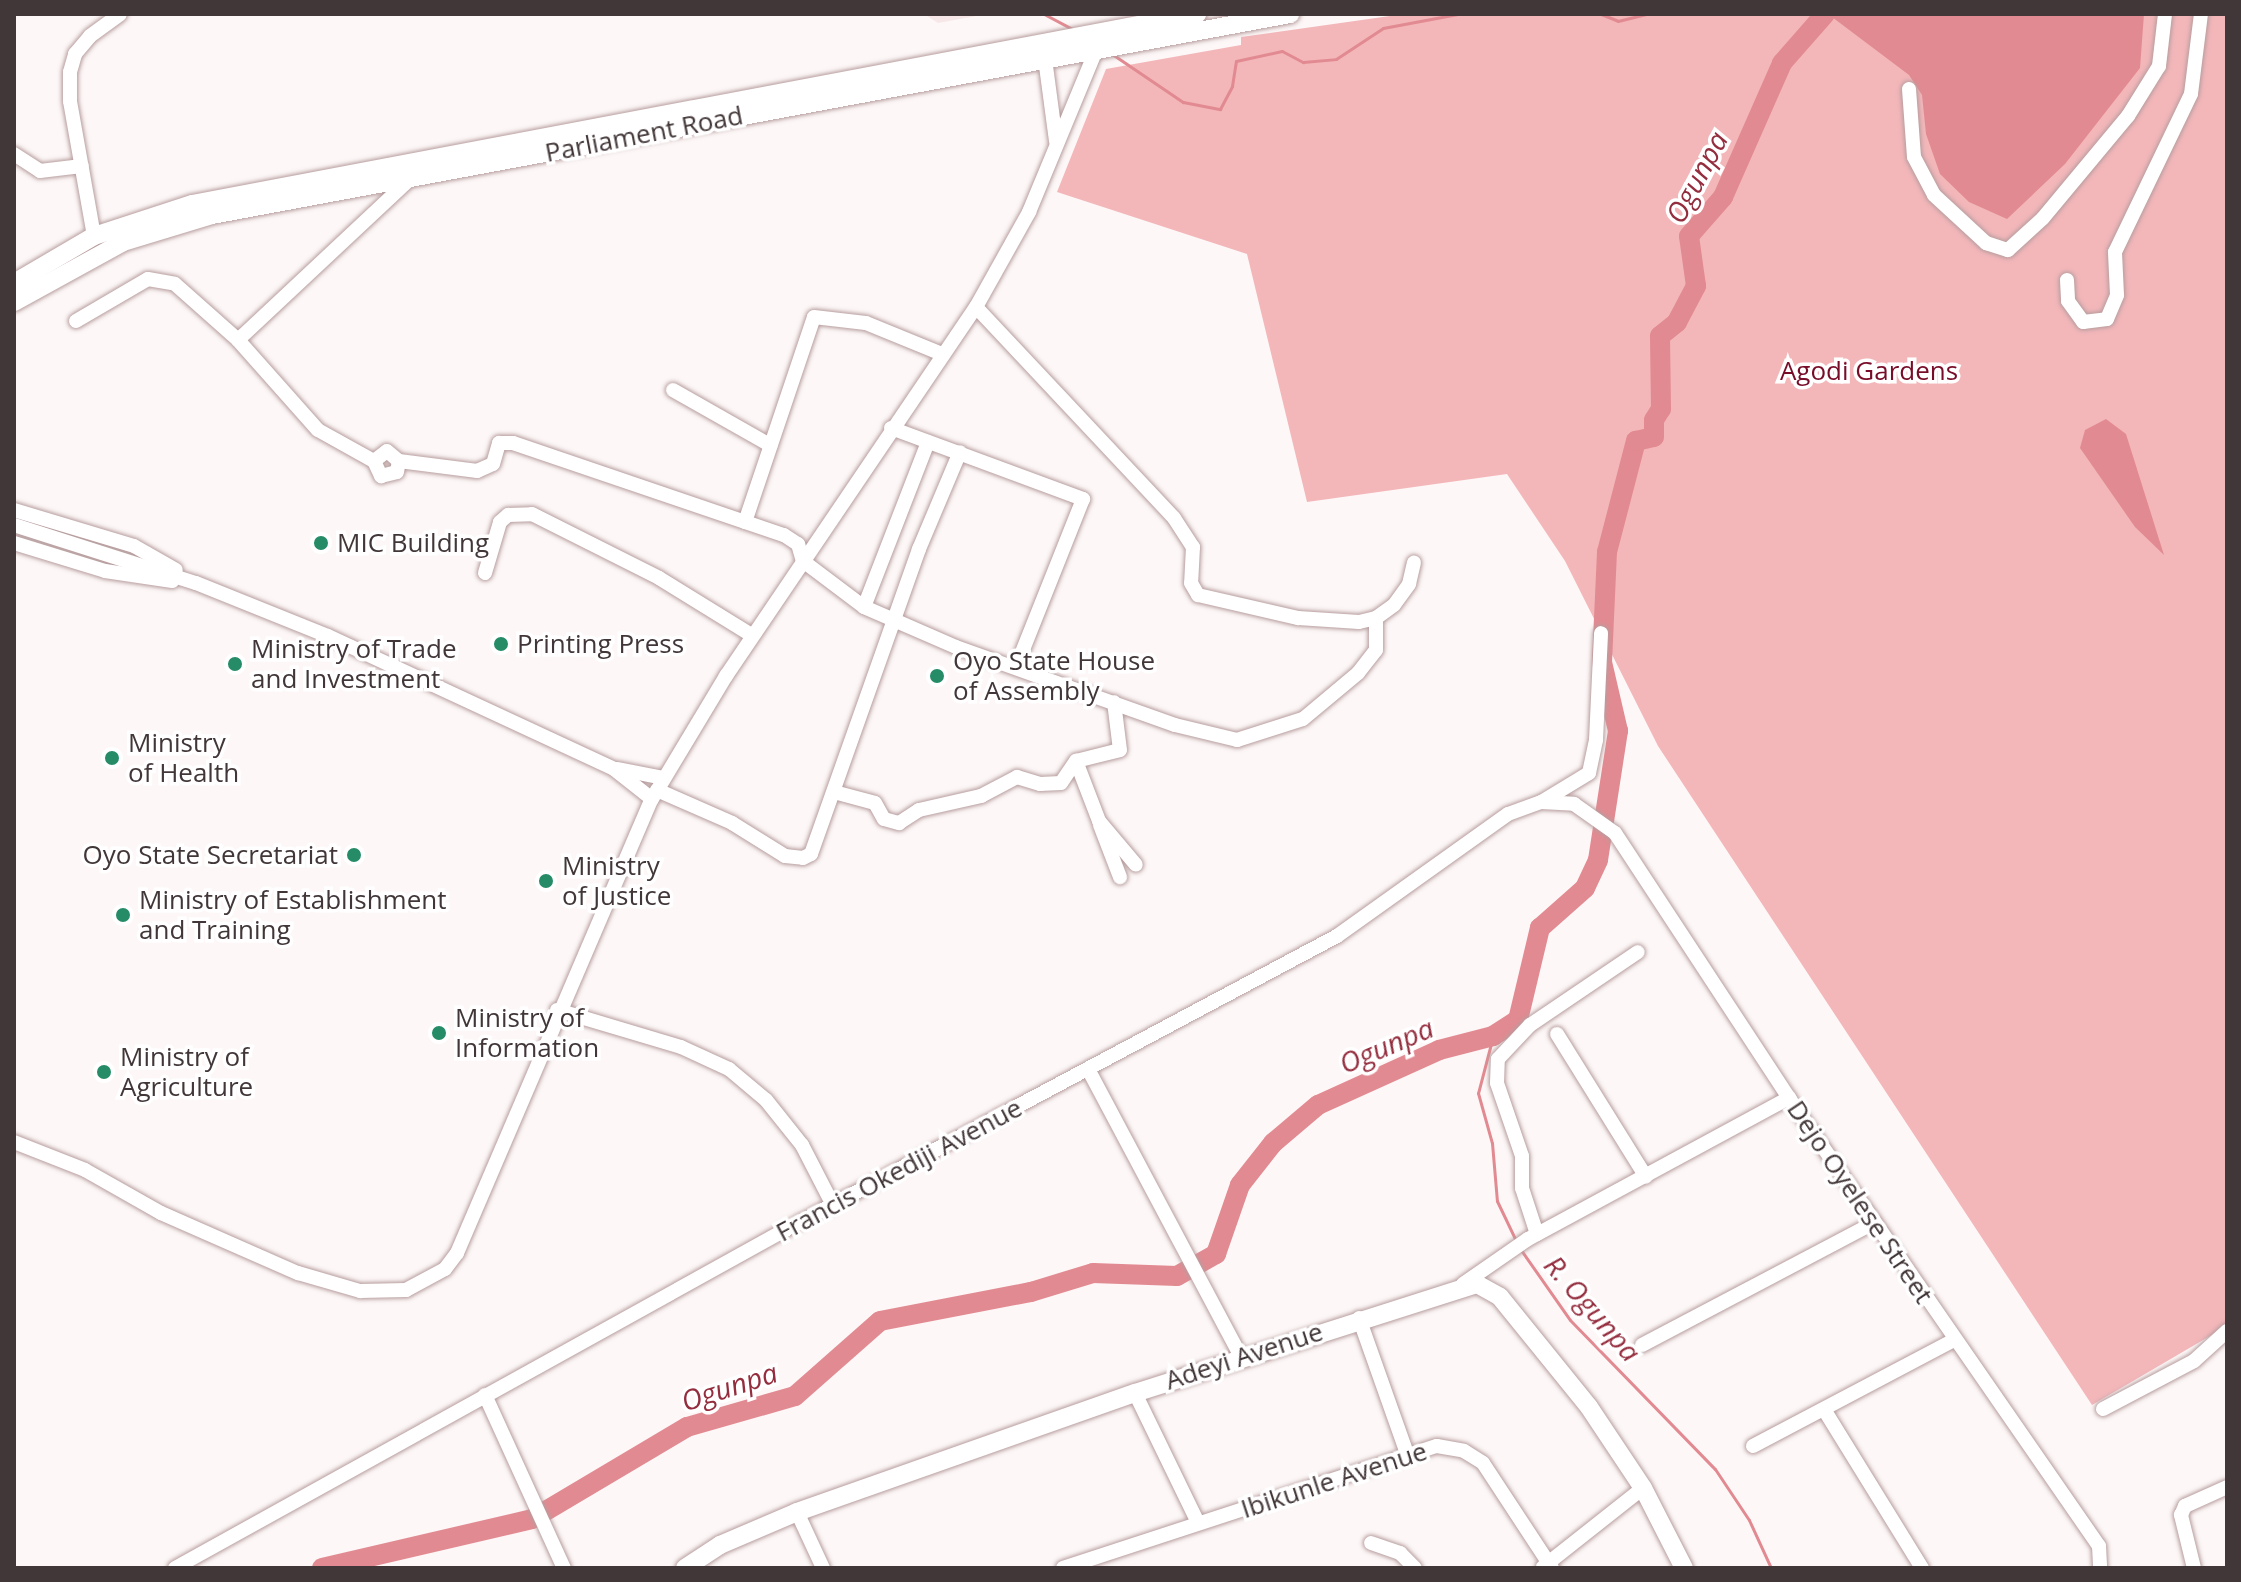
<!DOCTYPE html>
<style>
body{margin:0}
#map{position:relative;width:2241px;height:1582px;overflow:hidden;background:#fdf7f7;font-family:"Open Sans",sans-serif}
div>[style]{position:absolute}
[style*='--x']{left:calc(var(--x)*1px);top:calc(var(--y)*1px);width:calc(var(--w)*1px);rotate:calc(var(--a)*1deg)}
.built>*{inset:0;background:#f7e7e8}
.green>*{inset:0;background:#f3b7ba}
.water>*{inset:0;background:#e28a91}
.stream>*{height:3px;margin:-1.5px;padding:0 1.5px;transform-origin:1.5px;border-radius:1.5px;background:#e28a91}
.river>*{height:20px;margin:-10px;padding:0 10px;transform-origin:10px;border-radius:10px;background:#e28a91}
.roads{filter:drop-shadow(0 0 2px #b79d9e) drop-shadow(0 0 2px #b79d9e)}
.street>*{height:14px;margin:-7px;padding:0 7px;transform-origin:7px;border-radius:7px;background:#fff}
.secondary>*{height:18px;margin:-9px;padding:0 9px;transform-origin:9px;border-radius:9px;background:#fff}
.dots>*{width:22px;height:22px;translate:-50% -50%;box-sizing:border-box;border:4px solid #fff;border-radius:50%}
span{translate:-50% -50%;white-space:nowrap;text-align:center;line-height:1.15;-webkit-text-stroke:7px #fff;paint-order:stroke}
.street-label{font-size:26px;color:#423738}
.park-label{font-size:26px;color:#770d28}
.poi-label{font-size:26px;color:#423738}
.left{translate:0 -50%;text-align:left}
.right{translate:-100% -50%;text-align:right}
.water-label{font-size:28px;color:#942d3e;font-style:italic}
.frame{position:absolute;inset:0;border:16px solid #423738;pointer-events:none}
</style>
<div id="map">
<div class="built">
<div style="clip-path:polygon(924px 14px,987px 14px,938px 23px)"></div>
</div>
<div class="green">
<div style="clip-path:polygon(1404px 14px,2227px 14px,2227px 1326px,2092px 1405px,1658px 746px,1565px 561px,1507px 474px,1307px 502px,1247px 254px,1057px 192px,1106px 69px,1241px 45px,1241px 37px)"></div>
</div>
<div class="water">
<div style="clip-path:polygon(1828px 14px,2144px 14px,2140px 68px,2065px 164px,2007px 219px,1969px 202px,1940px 174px,1926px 134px,1922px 95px,1909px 75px)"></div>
<div style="clip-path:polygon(2106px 419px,2126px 434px,2164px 555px,2135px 527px,2080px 448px,2085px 430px)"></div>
</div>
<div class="stream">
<div style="--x:1044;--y:14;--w:36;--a:28"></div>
<div style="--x:1601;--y:14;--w:18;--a:22"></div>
<div style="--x:1618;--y:21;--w:30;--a:-14"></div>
<div style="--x:1112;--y:54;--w:86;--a:34.1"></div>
<div style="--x:1183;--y:102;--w:38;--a:11"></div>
<div style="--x:1220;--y:109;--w:26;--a:-62"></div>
<div style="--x:1232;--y:86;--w:25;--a:-81"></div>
<div style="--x:1236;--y:61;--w:47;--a:-12.3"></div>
<div style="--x:1282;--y:51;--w:24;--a:28"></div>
<div style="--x:1303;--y:62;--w:33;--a:-5"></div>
<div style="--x:1336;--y:59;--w:56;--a:-33.4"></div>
<div style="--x:1383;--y:28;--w:76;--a:-10.6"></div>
<div style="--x:1493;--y:1036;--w:59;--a:104.7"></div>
<div style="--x:1478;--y:1093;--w:52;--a:74.4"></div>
<div style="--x:1492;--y:1143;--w:58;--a:85.1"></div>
<div style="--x:1497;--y:1201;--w:47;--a:64.5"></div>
<div style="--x:1521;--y:1250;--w:85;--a:55"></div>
<div style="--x:1570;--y:1320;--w:208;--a:45.8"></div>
<div style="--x:1715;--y:1469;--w:61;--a:56.3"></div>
<div style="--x:1749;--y:1520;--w:53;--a:65.4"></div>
</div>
<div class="river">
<div style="--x:322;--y:1568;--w:216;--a:-13.1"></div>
<div style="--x:532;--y:1519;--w:180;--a:-30.7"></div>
<div style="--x:687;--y:1427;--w:112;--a:-16"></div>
<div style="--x:795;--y:1396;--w:113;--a:-41.4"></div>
<div style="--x:880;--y:1321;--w:154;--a:-10.9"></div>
<div style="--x:1031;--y:1292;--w:65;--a:-17"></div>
<div style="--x:1093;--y:1273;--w:84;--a:2"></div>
<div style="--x:1177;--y:1276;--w:45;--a:-29.4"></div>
<div style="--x:1216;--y:1254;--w:73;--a:-70.8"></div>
<div style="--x:1240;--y:1185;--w:53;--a:-51.8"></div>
<div style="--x:1273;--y:1143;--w:59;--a:-40.2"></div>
<div style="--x:1318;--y:1105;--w:133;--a:-24.4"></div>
<div style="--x:1439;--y:1050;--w:56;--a:-14.5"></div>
<div style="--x:1493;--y:1036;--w:30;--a:-33"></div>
<div style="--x:1518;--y:1020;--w:95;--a:-76.6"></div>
<div style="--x:1540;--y:928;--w:60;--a:-41.6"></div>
<div style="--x:1585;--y:888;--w:31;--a:-65"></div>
<div style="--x:1598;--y:860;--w:131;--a:-81.2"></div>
<div style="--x:1618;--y:731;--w:71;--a:-103.1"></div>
<div style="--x:1602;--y:662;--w:110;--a:-87.4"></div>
<div style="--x:1607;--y:552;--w:115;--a:-75.4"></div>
<div style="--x:1636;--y:441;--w:18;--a:-13"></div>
<div style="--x:1654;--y:437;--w:17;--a:-90"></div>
<div style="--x:1654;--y:420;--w:13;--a:-58"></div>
<div style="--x:1661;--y:409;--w:73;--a:-90.8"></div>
<div style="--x:1660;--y:336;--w:22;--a:-39"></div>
<div style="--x:1677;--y:322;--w:41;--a:-62.2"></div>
<div style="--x:1696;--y:286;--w:50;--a:-98"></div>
<div style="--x:1689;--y:236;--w:52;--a:-48.9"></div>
<div style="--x:1723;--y:197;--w:146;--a:-66.2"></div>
<div style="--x:1782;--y:63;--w:65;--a:-48.7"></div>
</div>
<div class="roads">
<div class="street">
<div style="--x:1044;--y:51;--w:91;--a:82.4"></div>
<div style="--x:1909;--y:89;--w:68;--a:85.8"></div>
<div style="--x:1914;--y:157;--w:43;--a:62.2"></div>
<div style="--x:1934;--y:195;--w:71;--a:42.7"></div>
<div style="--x:1986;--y:243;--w:23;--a:18"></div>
<div style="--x:2008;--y:250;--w:47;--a:-42.4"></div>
<div style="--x:2043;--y:218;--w:133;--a:-50.2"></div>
<div style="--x:2128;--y:116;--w:59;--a:-58.2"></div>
<div style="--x:2159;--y:66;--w:52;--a:-83.4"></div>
<div style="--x:14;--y:154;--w:31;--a:33"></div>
<div style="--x:40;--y:171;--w:42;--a:-6.8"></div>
<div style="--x:94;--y:236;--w:137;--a:-100.1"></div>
<div style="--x:70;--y:101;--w:29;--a:-90"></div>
<div style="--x:70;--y:72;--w:19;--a:-74"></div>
<div style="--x:75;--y:54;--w:23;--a:-50"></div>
<div style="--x:90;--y:36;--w:37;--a:-36"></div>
<div style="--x:2067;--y:280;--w:21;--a:87"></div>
<div style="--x:2068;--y:301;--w:26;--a:54"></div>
<div style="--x:2083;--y:322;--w:24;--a:-7"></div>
<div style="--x:2107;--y:319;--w:26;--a:-67"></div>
<div style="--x:2117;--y:295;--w:43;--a:-92.7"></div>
<div style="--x:2115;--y:252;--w:175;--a:-64.3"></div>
<div style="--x:2191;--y:94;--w:81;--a:-82.9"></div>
<div style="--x:976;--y:307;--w:289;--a:46.8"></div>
<div style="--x:1174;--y:518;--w:35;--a:57"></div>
<div style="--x:1193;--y:547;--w:36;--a:93"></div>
<div style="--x:1191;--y:583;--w:14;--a:60"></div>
<div style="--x:1198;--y:595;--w:103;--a:13"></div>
<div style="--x:1298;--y:618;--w:61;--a:3.8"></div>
<div style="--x:1359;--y:622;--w:17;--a:-13"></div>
<div style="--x:1376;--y:618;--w:22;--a:-36"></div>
<div style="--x:1394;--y:605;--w:26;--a:-54"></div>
<div style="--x:1409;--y:584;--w:22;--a:-77"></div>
<div style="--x:76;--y:321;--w:83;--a:-30.3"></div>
<div style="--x:148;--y:279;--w:27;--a:10"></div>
<div style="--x:175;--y:284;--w:84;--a:41.6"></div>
<div style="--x:238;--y:340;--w:120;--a:48.4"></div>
<div style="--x:318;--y:430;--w:64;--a:29"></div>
<div style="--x:374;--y:461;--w:17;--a:65"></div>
<div style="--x:381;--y:476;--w:16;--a:-14"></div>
<div style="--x:397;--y:472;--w:11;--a:-80"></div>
<div style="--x:238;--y:340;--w:236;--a:-43.1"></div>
<div style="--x:673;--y:390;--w:112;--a:29.6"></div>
<div style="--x:891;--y:428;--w:205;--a:20.3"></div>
<div style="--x:1083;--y:499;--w:181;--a:111.7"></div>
<div style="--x:374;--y:461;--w:16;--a:-38"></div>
<div style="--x:387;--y:451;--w:16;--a:40"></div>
<div style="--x:399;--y:461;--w:79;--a:7.3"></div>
<div style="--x:477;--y:471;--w:17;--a:-24"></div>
<div style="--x:493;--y:464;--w:22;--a:-74"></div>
<div style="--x:499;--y:443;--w:14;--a:0"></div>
<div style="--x:513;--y:443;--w:286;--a:18.8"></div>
<div style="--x:784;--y:535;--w:17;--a:33"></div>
<div style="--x:798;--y:544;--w:18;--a:74"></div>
<div style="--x:803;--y:561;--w:76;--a:37"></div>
<div style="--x:864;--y:607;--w:100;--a:23.5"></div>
<div style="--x:956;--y:647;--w:232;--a:19.6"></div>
<div style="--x:1175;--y:725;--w:64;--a:13.6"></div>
<div style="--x:1237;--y:740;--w:69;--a:-17.7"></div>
<div style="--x:1303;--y:719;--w:72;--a:-39.9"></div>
<div style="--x:1358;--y:673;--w:29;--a:-52"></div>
<div style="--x:1376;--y:650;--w:32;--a:-90"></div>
<div style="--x:14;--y:510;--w:125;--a:16.7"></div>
<div style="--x:134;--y:546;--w:48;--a:29.7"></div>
<div style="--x:745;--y:522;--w:216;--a:-71.4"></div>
<div style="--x:814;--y:317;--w:52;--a:6.6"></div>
<div style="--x:866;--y:323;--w:82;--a:22.2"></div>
<div style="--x:14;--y:525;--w:191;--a:17.7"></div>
<div style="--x:196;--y:583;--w:142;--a:21.9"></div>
<div style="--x:328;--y:636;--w:315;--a:24.9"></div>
<div style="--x:614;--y:769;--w:48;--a:38.3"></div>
<div style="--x:14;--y:543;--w:95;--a:17.1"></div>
<div style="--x:105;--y:571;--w:68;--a:8.5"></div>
<div style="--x:485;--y:573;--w:53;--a:-73.6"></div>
<div style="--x:500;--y:522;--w:11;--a:-41"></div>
<div style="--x:508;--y:515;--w:24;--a:-2"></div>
<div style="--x:532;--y:514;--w:142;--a:26.7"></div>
<div style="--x:659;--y:578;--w:110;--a:31.7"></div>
<div style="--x:864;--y:607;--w:177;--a:-68.8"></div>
<div style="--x:1076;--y:761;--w:64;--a:69"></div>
<div style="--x:1099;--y:821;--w:57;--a:49.9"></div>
<div style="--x:618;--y:769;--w:47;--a:11.1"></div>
<div style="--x:657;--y:790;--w:82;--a:23.7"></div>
<div style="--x:732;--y:823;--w:62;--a:31.9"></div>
<div style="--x:785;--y:856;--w:18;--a:6"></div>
<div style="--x:803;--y:858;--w:9;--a:-27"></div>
<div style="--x:811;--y:854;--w:324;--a:-70.5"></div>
<div style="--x:919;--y:549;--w:105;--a:-67.1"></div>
<div style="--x:834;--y:792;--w:42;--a:15"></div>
<div style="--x:875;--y:803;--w:18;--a:61"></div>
<div style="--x:884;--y:819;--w:16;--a:15"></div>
<div style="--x:899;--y:823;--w:24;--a:-33"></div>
<div style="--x:919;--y:810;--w:64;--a:-12.7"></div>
<div style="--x:981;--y:796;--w:41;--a:-27.8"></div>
<div style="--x:1017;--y:777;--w:24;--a:17"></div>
<div style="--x:1040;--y:784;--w:21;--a:-3"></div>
<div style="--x:1061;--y:783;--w:27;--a:-56"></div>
<div style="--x:1076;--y:761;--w:45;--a:-14"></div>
<div style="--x:1120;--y:750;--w:48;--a:-97.1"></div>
<div style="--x:1543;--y:801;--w:54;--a:-31.3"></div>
<div style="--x:1589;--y:773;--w:34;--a:-78"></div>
<div style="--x:1596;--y:740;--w:107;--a:-87.3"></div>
<div style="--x:1100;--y:825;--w:56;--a:69"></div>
<div style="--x:557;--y:1010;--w:129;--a:16.6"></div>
<div style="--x:681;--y:1047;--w:53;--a:24.6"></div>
<div style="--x:729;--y:1069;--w:48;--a:40"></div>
<div style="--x:766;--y:1100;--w:58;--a:51.3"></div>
<div style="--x:802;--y:1145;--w:68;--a:62.7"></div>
<div style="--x:1557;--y:1034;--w:168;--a:58.1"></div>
<div style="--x:1088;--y:1069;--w:328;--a:62"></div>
<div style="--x:14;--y:1142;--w:76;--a:21.5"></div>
<div style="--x:85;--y:1170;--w:87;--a:29.5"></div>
<div style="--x:161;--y:1213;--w:150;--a:23.7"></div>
<div style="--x:298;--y:1273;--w:65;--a:16.2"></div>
<div style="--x:360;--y:1291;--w:46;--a:-1.2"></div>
<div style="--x:406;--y:1290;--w:44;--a:-28.3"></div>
<div style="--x:445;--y:1269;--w:20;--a:-53"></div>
<div style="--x:457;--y:1253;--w:494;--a:-66.8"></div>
<div style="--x:652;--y:799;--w:144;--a:-59"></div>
<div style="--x:726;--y:676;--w:446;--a:-55.9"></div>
<div style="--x:976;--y:307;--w:109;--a:-60.8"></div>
<div style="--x:1029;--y:212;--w:175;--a:-67.5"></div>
<div style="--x:1537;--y:1234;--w:48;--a:-108.1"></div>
<div style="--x:1522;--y:1188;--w:32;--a:-90"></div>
<div style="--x:1522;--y:1156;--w:77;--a:-108.9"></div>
<div style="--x:1497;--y:1083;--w:24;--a:-88"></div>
<div style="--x:1498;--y:1059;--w:47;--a:-46.7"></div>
<div style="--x:1530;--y:1025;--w:130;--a:-34.1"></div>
<div style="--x:1463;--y:1284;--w:79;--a:-34.7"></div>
<div style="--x:1528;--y:1239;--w:297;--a:-28.4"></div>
<div style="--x:1359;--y:1318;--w:146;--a:70.5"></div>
<div style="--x:1642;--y:1345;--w:263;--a:-27.8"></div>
<div style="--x:1135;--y:1393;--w:144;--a:64.1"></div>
<div style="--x:485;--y:1395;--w:190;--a:65.5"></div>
<div style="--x:2103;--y:1409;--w:103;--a:-27.8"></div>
<div style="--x:2194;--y:1361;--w:45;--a:-42.3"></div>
<div style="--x:1825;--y:1411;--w:185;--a:58.3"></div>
<div style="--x:1753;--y:1446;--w:227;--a:-27.8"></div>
<div style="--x:797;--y:1512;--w:62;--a:65.1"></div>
<div style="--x:1371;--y:1543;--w:31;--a:19"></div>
<div style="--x:1400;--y:1553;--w:21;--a:45"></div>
<div style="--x:1543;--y:1567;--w:127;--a:-38.3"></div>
<div style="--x:175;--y:1568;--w:697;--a:-28.99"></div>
<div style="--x:785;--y:1230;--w:625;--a:-28.04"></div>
<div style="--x:1337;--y:936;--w:210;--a:-35.5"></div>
<div style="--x:1508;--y:814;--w:35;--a:-20"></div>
<div style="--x:1541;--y:802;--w:33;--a:3"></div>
<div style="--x:1574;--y:804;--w:50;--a:35.3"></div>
<div style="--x:1615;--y:833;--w:317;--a:56.7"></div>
<div style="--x:1789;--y:1098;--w:545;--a:55.32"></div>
<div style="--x:2099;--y:1546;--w:22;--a:87"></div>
<div style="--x:1063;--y:1568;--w:393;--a:-18.1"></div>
<div style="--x:1437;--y:1446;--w:27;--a:10"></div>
<div style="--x:1464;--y:1451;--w:22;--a:32"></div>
<div style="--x:1483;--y:1463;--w:126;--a:56.7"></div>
<div style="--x:2194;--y:1568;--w:55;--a:-103.8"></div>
<div style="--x:2181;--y:1515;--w:10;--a:-66"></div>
<div style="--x:2185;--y:1506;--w:46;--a:-24.3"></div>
</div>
<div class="secondary">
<div style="--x:14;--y:283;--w:93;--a:-30.4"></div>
<div style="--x:94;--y:236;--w:103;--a:-18.1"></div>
<div style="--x:192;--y:204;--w:1023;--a:-10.71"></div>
<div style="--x:14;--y:302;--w:124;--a:-28.8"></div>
<div style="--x:123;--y:242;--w:93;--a:-16.9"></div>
<div style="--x:212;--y:215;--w:1097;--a:-10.56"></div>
<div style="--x:685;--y:1568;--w:42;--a:-33.3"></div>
<div style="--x:720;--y:1545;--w:84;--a:-23.2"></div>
<div style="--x:797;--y:1512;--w:358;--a:-19.4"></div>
<div style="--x:1135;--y:1393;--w:359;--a:-17.7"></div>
<div style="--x:1477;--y:1284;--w:26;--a:29"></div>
<div style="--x:1500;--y:1297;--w:141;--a:51"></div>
<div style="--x:1589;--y:1407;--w:97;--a:56.3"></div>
<div style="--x:1643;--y:1488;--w:90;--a:62.9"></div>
</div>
</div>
<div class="dots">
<div style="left:321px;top:543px;background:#268c68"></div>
<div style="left:501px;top:644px;background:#268c68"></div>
<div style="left:235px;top:664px;background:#268c68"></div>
<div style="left:937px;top:676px;background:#268c68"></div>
<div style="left:112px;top:758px;background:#268c68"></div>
<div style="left:354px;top:855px;background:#268c68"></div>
<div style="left:546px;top:881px;background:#268c68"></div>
<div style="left:123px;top:915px;background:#268c68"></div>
<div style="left:439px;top:1033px;background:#268c68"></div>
<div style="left:104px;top:1072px;background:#268c68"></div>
</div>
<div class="street-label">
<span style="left:644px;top:134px;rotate:-11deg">Parliament Road</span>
<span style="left:899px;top:1170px;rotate:-28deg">Francis Okediji Avenue</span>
<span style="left:1860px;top:1202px;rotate:56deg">Dejo Oyelese Street</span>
<span style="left:1244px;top:1356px;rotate:-18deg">Adeyi Avenue</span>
<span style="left:1334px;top:1480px;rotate:-18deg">Ibikunle Avenue</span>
</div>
<div class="park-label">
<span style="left:1869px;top:371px">Agodi Gardens</span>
</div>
<div class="poi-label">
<span class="left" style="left:337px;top:543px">MIC Building</span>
<span class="left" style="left:517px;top:644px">Printing Press</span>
<span class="left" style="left:251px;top:664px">Ministry of Trade<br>and Investment</span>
<span class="left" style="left:953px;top:676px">Oyo State House<br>of Assembly</span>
<span class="left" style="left:128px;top:758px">Ministry<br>of Health</span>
<span class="right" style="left:338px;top:855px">Oyo State Secretariat</span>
<span class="left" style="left:562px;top:881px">Ministry<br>of Justice</span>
<span class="left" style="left:139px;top:915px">Ministry of Establishment<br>and Training</span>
<span class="left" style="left:455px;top:1033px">Ministry of<br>Information</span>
<span class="left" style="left:120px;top:1072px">Ministry of<br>Agriculture</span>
</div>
<div class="water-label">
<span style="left:1696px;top:177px;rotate:-62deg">Ogunpa</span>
<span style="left:1386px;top:1045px;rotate:-23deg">Ogunpa</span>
<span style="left:1593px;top:1308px;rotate:49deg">R. Ogunpa</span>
<span style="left:729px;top:1386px;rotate:-18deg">Ogunpa</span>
</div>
<div class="frame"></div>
</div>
